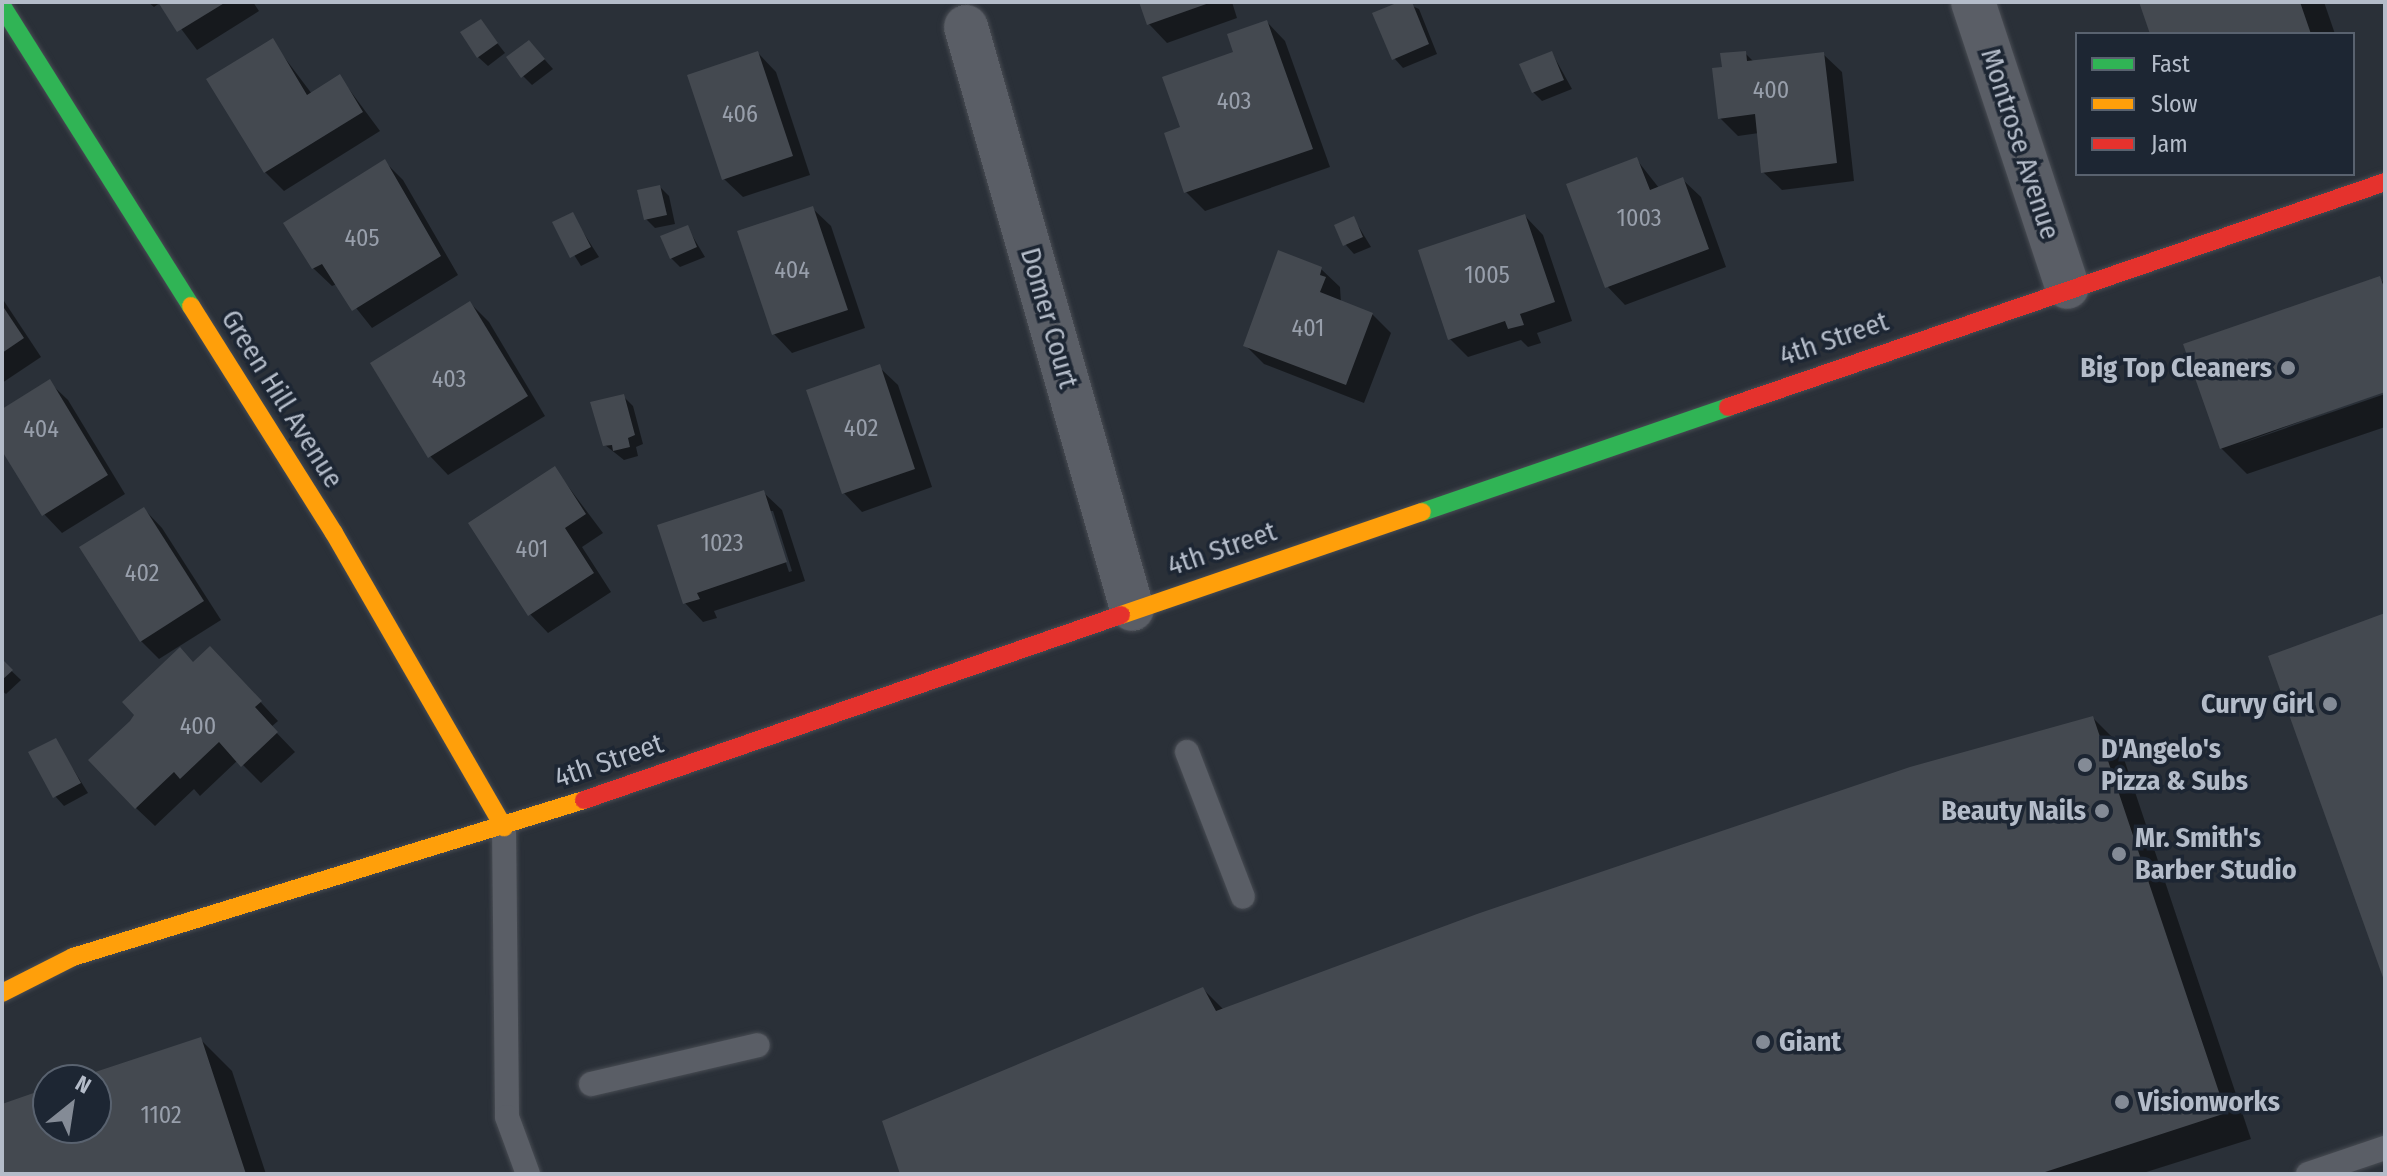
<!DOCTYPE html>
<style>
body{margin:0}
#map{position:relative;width:2387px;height:1176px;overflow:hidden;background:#2a3038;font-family:"Fira Sans Condensed",sans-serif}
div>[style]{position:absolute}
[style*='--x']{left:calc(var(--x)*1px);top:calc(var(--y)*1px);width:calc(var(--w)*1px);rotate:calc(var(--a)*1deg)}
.shadow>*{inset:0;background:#0007}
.building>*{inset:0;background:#444950}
.roads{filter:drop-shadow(0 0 2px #484c53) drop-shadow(0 0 2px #484c53)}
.lane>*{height:24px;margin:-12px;padding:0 12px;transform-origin:12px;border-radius:12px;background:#5a5e66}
.street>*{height:44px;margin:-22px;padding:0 22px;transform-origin:22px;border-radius:22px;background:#5a5e66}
.fast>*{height:18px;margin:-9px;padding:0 9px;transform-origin:9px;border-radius:9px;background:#30b455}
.slow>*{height:18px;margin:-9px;padding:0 9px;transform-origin:9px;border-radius:9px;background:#ff9f0a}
.jam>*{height:18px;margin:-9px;padding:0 9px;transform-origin:9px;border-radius:9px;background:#e5322d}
.dots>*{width:22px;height:22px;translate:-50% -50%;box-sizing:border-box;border:4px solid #1d2633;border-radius:50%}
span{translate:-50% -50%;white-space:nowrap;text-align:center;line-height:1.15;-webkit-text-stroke:7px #1d2633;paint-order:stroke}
.number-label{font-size:24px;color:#989fab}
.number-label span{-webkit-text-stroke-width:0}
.street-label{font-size:28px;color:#b4bcc9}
.poi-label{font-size:28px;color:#b4bcc9;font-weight:700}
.right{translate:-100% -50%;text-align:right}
.left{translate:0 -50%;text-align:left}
.frame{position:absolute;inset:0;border:4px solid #b4bcc9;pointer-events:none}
.legend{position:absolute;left:2075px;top:32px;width:280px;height:144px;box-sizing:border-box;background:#1d2633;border:2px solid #59626f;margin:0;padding:10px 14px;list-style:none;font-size:24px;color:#b4bcc9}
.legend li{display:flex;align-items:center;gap:16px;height:40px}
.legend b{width:40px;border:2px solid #59626f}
.north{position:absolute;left:32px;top:1064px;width:80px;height:80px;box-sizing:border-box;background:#1d2633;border:2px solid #59626f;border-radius:50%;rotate:30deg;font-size:22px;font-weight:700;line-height:32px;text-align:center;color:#b4bcc9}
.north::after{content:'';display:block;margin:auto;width:28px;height:36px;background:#848b96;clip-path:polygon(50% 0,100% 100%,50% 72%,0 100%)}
</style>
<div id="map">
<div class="shadow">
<div style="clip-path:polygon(148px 2px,253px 2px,259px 11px,197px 50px,161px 2px,154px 7px)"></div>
<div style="clip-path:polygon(1141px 2px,1232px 2px,1237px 18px,1167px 43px,1149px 24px)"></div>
<div style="clip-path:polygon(1404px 2px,1419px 9px,1437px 54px,1403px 68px,1394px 58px)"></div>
<div style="clip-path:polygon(2141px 2px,2324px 2px,2335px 34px,2152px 34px)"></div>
<div style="clip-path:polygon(480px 21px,505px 53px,488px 66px,478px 57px)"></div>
<div style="clip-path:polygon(1267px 22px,1285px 41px,1330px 167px,1205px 211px,1186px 192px,1183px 129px,1235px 53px)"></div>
<div style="clip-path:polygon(272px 41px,312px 94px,340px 77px,380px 131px,284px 191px,265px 172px,209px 80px)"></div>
<div style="clip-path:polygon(538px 52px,553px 69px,532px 85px,523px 76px)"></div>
<div style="clip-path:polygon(758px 53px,776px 72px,810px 175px,743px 197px,724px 179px)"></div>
<div style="clip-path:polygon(1552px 53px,1572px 89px,1542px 101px,1533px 92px)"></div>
<div style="clip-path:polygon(1745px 53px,1754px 62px,1823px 54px,1842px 72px,1854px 181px,1782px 190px,1763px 172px,1759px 133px,1738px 136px,1720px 118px,1724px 68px)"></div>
<div style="clip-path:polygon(1637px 160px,1659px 188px,1682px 179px,1701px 197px,1726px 267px,1625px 305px,1607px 286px)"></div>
<div style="clip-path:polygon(385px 162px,403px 180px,458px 275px,372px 328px,337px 284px,332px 286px,313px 268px)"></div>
<div style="clip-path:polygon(660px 187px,669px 196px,675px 224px,655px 228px,646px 219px)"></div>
<div style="clip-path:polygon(812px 208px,831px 226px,865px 328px,792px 353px,774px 334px)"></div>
<div style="clip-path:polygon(572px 215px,599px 257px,581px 266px,554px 223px)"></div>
<div style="clip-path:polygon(1525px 216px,1543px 235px,1572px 321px,1537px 333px,1541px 343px,1528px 347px,1521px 340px,1468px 357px,1450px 339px)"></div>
<div style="clip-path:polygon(1354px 219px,1371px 247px,1354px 254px,1345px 244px)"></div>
<div style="clip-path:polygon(687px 227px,705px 257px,680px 267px,671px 258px)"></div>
<div style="clip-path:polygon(1321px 269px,1340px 287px,1341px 303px,1372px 314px,1391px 333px,1364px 403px,1264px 364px,1245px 345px)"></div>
<div style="clip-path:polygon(2380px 279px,2385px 284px,2385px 390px,2234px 446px,2385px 394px,2385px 427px,2247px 474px,2221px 448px)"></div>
<div style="clip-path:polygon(2px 298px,41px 357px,2px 383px)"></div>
<div style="clip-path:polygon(470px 303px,489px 322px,545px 416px,448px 475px,430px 456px)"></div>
<div style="clip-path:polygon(879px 367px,898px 385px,932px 487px,862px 512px,844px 493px)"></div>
<div style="clip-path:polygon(49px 382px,68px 400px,125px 494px,62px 533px,44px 514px,2px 447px,2px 411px)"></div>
<div style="clip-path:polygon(623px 396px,633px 406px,643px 444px,636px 447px,638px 456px,624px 460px,605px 445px)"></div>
<div style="clip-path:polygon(555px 469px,603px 533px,582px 547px,611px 592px,548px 633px,530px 614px)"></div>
<div style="clip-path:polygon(evenodd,763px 492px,782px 510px,805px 581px,714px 611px,717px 618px,703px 622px,685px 603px,763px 492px,769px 511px,773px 511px,792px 571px,789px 572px,769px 511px)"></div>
<div style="clip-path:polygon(144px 509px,162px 528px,221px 620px,159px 659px,141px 641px)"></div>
<div style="clip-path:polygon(2px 662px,21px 680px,6px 694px,2px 691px)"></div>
<div style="clip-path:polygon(194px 664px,228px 667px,278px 721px,271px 727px,295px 752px,261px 783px,238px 760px,200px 796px,194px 789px,155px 826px,136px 808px)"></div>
<div style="clip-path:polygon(2093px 718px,2119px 744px,2251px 1139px,2140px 1174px,903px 1174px,1203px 989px,1224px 1010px)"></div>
<div style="clip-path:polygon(55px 740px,88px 793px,64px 806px,55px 796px)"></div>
<div style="clip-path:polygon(200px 1039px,232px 1071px,266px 1174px,2px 1174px,2px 1106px,48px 1090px,48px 1128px,96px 1128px,96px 1080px,79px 1080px)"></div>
</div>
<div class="building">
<div style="clip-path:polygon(158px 2px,226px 2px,177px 32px)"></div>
<div style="clip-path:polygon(1139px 2px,1212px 2px,1147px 25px)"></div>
<div style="clip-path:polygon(1399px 2px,1412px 2px,1429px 44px,1392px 60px,1372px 13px)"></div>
<div style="clip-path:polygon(2139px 2px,2300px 2px,2311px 34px,2150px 34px)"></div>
<div style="clip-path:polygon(481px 19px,498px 43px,477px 58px,460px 32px)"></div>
<div style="clip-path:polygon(1267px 20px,1313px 149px,1184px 193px,1164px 133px,1180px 127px,1162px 77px,1233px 52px,1227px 34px)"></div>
<div style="clip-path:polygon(273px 38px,307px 95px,340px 74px,363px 112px,264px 173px,206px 79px)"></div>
<div style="clip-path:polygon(529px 40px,545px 59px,521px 78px,506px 57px)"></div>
<div style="clip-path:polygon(758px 51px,793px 156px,722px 180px,687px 75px)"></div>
<div style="clip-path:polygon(1552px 51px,1564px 80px,1532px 93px,1519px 64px)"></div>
<div style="clip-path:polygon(1746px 51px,1747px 61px,1824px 52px,1837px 163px,1761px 173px,1755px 114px,1718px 119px,1712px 68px,1722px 67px,1720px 53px)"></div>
<div style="clip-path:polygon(1637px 157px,1650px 190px,1683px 177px,1709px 249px,1605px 288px,1566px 184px)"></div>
<div style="clip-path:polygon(385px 159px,441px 256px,352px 311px,322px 264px,312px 269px,283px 223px)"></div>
<div style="clip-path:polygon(660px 185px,667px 215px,644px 220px,637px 190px)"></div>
<div style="clip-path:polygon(813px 206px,848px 310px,772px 335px,737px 231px)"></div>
<div style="clip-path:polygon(573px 212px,591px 247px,570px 258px,552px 222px)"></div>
<div style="clip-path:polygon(1525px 214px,1555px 302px,1520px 314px,1524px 325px,1508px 329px,1505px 321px,1448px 340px,1418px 250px)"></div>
<div style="clip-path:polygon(1354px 216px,1363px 237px,1343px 246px,1334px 225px)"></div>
<div style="clip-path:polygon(688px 225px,697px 247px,670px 259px,660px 236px)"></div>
<div style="clip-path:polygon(1278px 250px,1322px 267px,1320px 275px,1326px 277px,1320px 292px,1373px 313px,1346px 385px,1243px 346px)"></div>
<div style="clip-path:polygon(2380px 276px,2385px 290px,2385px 392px,2220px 449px,2183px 344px)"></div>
<div style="clip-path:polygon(470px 301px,528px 396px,428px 458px,370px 363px)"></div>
<div style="clip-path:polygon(2px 305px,24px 338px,2px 353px)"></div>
<div style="clip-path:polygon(880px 364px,915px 469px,842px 494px,806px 390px)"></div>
<div style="clip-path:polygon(50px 379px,108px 475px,42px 516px,2px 451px,2px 409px)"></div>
<div style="clip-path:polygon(624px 394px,635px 435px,628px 438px,630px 447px,613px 451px,612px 445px,603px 446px,590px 402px)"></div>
<div style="clip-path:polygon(555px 466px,586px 514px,565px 528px,594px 573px,528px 616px,468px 523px)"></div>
<div style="clip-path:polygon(764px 490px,787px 562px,697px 593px,700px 599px,683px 604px,657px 525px)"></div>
<div style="clip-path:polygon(144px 507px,204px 601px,140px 642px,79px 547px)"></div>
<div style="clip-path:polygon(2385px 613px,2385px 983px,2268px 656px)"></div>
<div style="clip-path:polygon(210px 646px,262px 701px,255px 707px,278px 732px,241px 767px,219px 742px,180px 779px,174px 772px,135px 809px,88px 760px,130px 721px,134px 715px,122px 702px,180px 647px,193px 662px)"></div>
<div style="clip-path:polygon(2px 659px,13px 670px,2px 680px)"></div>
<div style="clip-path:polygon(2093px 716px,2226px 1113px,2039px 1174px,900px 1174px,882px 1121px,1203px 987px,1216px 1011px,1477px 914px,1910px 767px)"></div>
<div style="clip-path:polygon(56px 738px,81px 783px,53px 798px,28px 752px)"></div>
<div style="clip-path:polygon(201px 1037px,246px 1174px,2px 1174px,2px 1104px,48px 1088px,48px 1128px,96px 1128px,96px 1080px,74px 1079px)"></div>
</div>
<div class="roads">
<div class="lane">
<div style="--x:1187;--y:752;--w:155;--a:68.9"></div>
<div style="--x:504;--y:827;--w:290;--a:89.4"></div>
<div style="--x:507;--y:1117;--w:61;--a:69.8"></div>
<div style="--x:591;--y:1084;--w:171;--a:-13.1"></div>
<div style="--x:2308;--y:1174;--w:81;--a:-18.7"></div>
</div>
<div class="street">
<div style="--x:1973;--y:2;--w:300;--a:71.7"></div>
<div style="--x:966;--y:27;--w:605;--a:74.08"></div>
</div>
<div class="fast">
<div style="--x:2;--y:6;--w:355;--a:57.8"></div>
<div style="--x:1422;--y:512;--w:324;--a:-18.9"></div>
</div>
<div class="slow">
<div style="--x:191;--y:306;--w:268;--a:57.8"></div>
<div style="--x:334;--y:533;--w:340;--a:60"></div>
<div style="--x:1121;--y:615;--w:318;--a:-18.9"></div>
<div style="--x:2;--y:993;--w:80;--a:-26.9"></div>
<div style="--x:73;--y:957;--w:535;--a:-17.08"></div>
</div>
<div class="jam">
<div style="--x:1728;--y:407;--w:694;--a:-18.9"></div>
<div style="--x:584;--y:800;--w:568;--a:-19.01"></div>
</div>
</div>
<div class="dots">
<div style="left:2288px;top:368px;background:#848b96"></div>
<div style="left:2330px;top:704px;background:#848b96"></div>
<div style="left:2085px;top:765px;background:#848b96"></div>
<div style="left:2102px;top:811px;background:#848b96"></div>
<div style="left:2119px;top:854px;background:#848b96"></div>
<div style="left:1763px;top:1042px;background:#848b96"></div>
<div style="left:2122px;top:1102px;background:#848b96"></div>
</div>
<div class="number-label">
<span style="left:1771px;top:91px">400</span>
<span style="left:1234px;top:102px">403</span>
<span style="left:740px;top:115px">406</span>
<span style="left:1639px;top:219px">1003</span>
<span style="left:362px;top:239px">405</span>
<span style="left:792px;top:271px">404</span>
<span style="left:1487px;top:276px">1005</span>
<span style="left:1308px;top:329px">401</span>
<span style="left:449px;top:380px">403</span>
<span style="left:861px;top:429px">402</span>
<span style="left:41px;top:430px">404</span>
<span style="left:722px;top:544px">1023</span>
<span style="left:532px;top:550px">401</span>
<span style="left:142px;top:574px">402</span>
<span style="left:198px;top:727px">400</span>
<span style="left:161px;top:1116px">1102</span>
</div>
<div class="street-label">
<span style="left:2020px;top:144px;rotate:72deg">Montrose Avenue</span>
<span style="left:1049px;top:318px;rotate:74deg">Domer Court</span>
<span style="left:1834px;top:339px;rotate:-19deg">4th Street</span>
<span style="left:282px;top:399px;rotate:58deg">Green Hill Avenue</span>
<span style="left:1222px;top:549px;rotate:-19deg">4th Street</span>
<span style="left:609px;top:761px;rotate:-19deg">4th Street</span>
</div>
<div class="poi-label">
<span class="right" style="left:2272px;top:368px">Big Top Cleaners</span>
<span class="right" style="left:2314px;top:704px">Curvy Girl</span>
<span class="left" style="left:2101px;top:765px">D'Angelo's<br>Pizza &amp; Subs</span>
<span class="right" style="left:2086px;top:811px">Beauty Nails</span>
<span class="left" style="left:2135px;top:854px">Mr. Smith's<br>Barber Studio</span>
<span class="left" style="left:1779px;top:1042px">Giant</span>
<span class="left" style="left:2138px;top:1102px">Visionworks</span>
</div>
<div class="frame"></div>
<ul class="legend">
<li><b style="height:10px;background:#30b455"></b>Fast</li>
<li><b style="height:10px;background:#ff9f0a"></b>Slow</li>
<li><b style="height:10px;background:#e5322d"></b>Jam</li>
</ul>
<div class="north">N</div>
</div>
